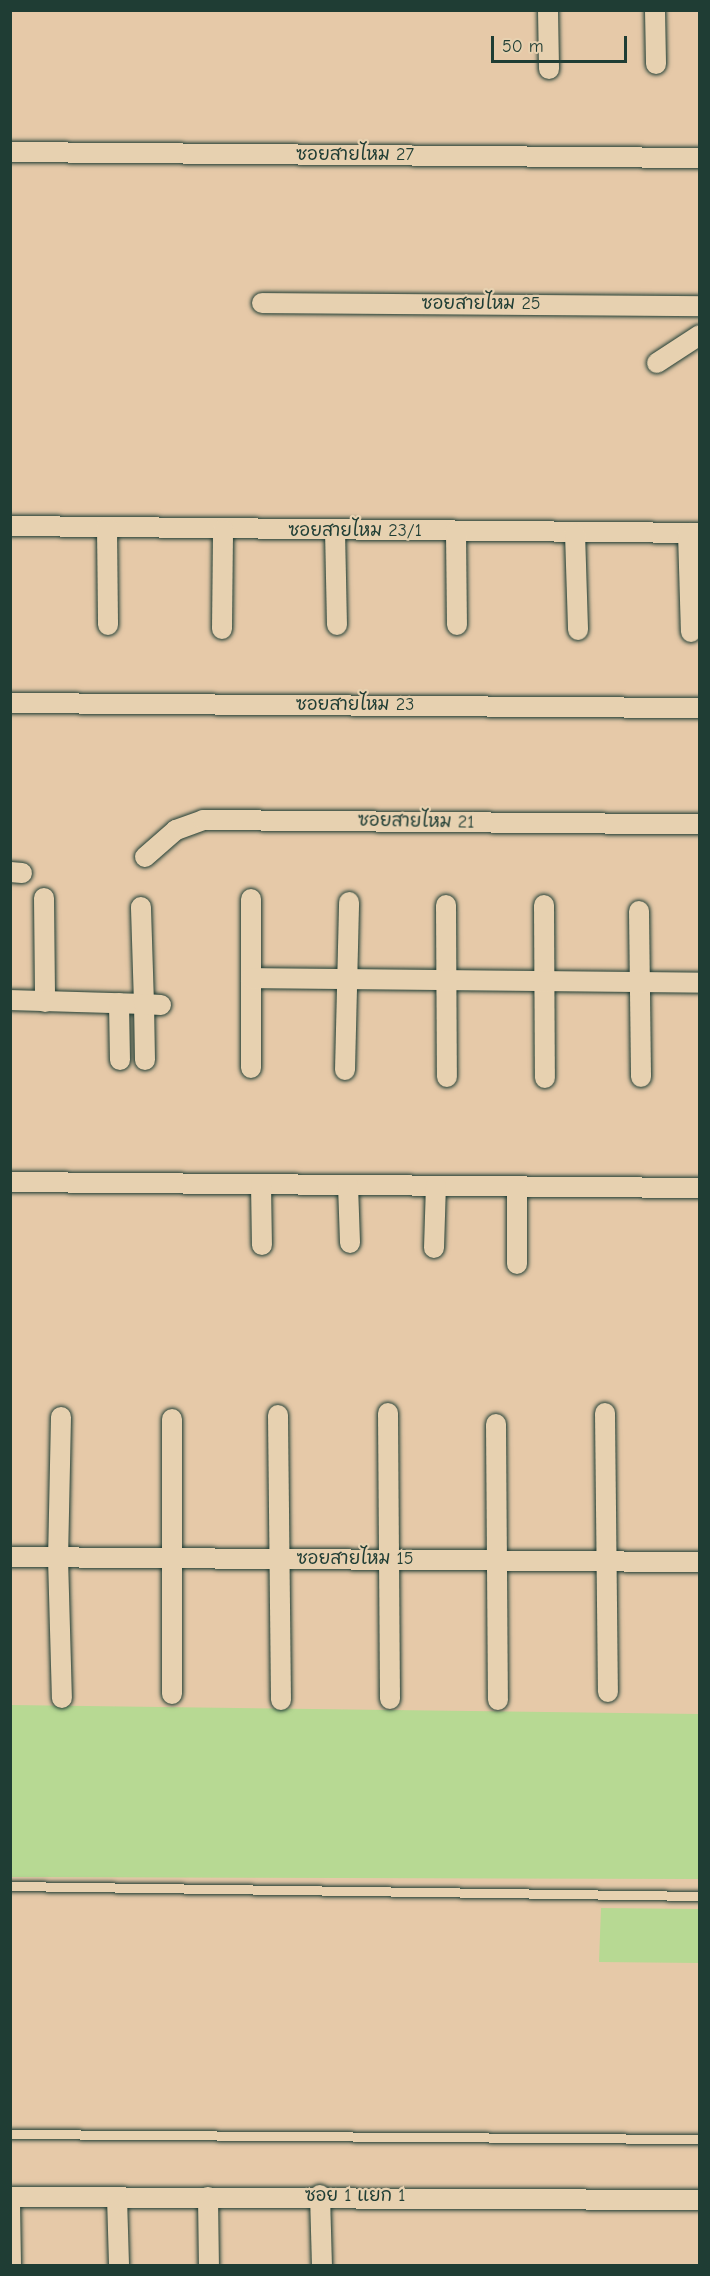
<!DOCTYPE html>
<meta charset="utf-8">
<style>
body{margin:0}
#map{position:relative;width:710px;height:2276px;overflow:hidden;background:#e6c9a8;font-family:"Comic Neue","Playpen Sans Thai",sans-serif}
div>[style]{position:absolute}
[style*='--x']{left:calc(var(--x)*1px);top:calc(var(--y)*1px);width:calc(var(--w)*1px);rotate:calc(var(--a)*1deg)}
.green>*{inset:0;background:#b7d993}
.roads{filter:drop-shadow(0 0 2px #1f3d34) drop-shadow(0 0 2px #1f3d34)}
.service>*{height:9px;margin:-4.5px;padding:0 4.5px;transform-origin:4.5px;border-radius:4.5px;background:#e7d1b0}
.minor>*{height:20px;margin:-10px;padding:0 10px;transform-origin:10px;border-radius:10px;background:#e7d1b0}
span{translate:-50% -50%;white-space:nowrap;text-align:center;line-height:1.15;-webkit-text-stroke:4.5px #e7d1b0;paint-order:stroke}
.street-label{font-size:18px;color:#1f3d34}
.frame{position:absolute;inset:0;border:12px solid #1f3d34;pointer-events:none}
.scale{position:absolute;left:491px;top:36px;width:136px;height:27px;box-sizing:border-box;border:3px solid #1f3d34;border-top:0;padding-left:8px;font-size:18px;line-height:21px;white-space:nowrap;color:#1f3d34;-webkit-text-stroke:4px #e7d1b0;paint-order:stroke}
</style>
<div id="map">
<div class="green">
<div style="clip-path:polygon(11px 1705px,699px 1714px,699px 1879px,11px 1877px)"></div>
<div style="clip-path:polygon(601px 1908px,699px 1909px,699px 1963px,599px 1962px)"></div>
</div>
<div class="roads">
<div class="service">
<div style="--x:10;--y:1886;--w:690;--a:0.83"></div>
<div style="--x:10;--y:2134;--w:690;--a:0.42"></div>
</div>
<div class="minor">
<div style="--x:548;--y:10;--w:59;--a:89"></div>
<div style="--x:655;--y:10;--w:54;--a:88.9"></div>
<div style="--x:10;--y:152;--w:690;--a:0.5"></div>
<div style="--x:262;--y:303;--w:438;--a:0.4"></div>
<div style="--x:657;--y:363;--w:51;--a:-33.1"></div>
<div style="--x:10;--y:526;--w:690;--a:0.58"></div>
<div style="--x:107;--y:527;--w:98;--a:89.4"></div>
<div style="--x:335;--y:530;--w:95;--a:88.8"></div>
<div style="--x:456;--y:532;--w:93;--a:89.4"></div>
<div style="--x:575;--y:533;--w:97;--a:88.2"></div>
<div style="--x:688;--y:533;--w:99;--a:88.3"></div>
<div style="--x:222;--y:629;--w:99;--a:-89.4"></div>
<div style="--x:10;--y:703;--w:690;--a:0.42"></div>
<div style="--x:145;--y:857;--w:41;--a:-41.1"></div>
<div style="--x:176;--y:830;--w:29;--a:-20"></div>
<div style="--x:203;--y:820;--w:497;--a:0.5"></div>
<div style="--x:10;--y:872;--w:12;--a:5"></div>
<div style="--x:44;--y:898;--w:104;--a:89.4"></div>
<div style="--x:251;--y:899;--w:169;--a:90"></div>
<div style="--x:446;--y:905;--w:172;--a:89.7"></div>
<div style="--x:544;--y:905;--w:173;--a:89.7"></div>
<div style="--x:639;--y:911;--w:166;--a:89.3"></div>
<div style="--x:251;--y:978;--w:449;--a:0.6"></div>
<div style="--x:10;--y:1000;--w:134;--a:1.7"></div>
<div style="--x:144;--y:1004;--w:97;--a:-91.8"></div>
<div style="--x:119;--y:1003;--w:57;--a:89"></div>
<div style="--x:145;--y:1060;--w:56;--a:-91"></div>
<div style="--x:144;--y:1004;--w:17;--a:3"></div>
<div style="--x:345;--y:1070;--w:168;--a:-88.6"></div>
<div style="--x:10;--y:1182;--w:690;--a:0.5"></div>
<div style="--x:261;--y:1184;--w:61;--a:89.1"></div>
<div style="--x:348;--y:1185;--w:58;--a:88"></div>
<div style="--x:434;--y:1248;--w:62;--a:-88.2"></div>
<div style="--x:517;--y:1264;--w:76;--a:-90"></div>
<div style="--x:388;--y:1413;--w:286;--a:89.6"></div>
<div style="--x:605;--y:1413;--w:279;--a:89.4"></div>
<div style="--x:278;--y:1415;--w:285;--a:89.4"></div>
<div style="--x:61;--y:1417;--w:141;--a:91.2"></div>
<div style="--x:58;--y:1558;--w:140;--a:88.4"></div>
<div style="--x:496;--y:1424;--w:276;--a:89.6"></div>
<div style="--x:10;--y:1557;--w:690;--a:0.42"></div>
<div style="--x:172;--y:1694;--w:275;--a:-90"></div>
<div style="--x:320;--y:2195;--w:71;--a:88.4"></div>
<div style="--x:10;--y:2197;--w:690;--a:0.25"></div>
<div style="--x:117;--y:2197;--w:69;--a:88.3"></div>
<div style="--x:208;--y:2197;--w:69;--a:89.2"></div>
<div style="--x:10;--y:2202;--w:64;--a:89.1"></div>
</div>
</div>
<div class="street-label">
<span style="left:355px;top:155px">ซอยสายไหม 27</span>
<span style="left:481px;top:304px">ซอยสายไหม 25</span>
<span style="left:355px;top:531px">ซอยสายไหม 23/1</span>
<span style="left:355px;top:705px">ซอยสายไหม 23</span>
<span style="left:416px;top:822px;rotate:1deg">ซอยสายไหม 21</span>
<span style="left:355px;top:1559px">ซอยสายไหม 15</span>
<span style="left:355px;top:2196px">ซอย 1 แยก 1</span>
</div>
<div class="frame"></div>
<div class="scale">50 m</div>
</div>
